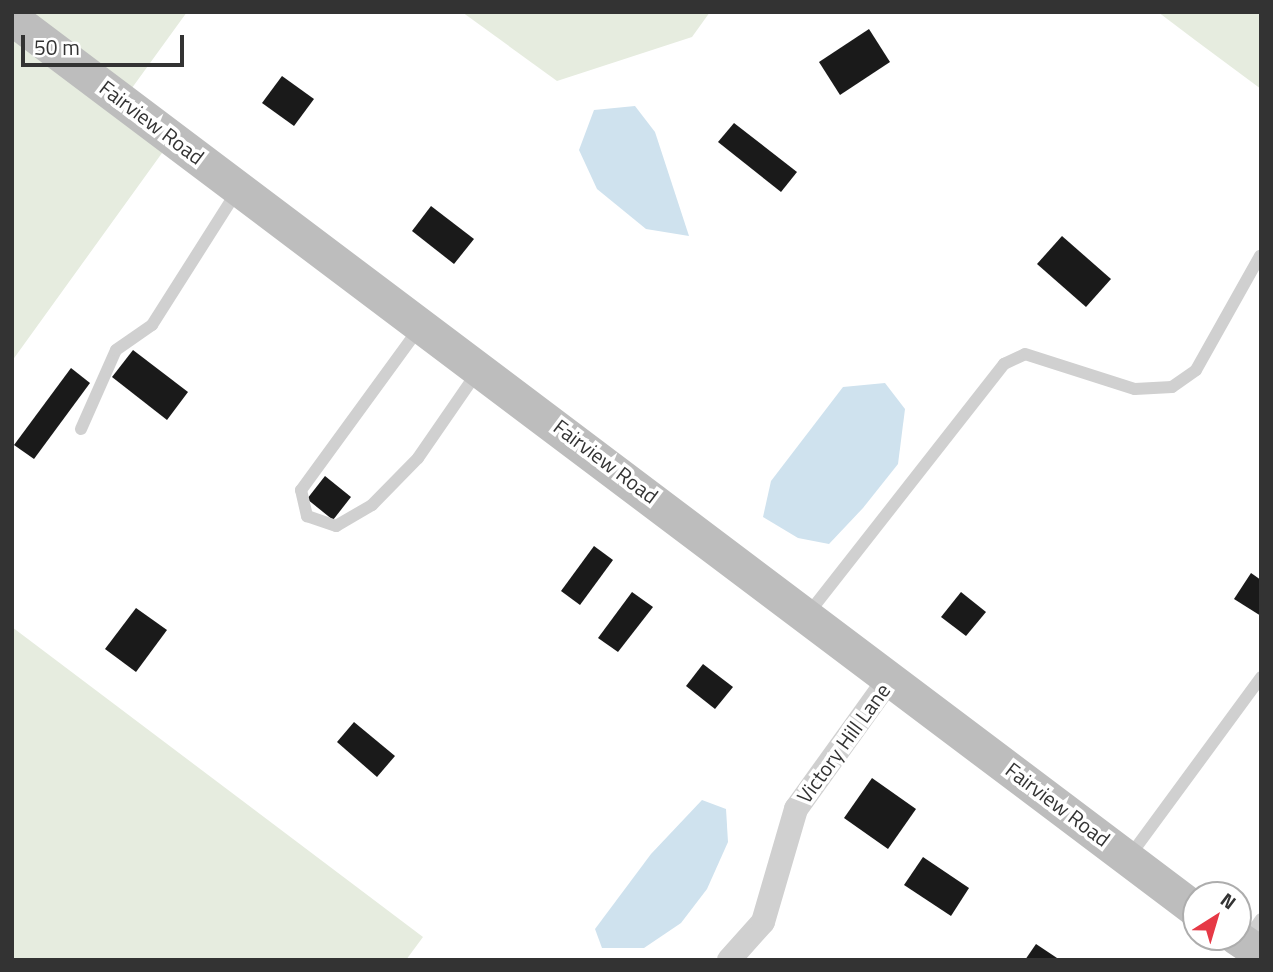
<!DOCTYPE html>
<style>
body{margin:0}
#map{position:relative;width:1273px;height:972px;overflow:hidden;background:#fff;font-family:"Titillium Web",sans-serif}
div>[style]{position:absolute}
[style*='--x']{left:calc(var(--x)*1px);top:calc(var(--y)*1px);width:calc(var(--w)*1px);rotate:calc(var(--a)*1deg)}
.green>*{inset:0;background:#e6ecdf}
.water>*{inset:0;background:#cfe2ee}
.building>*{inset:0;background:#1a1a1a}
.lane>*{height:12px;margin:-6px;padding:0 6px;transform-origin:6px;border-radius:6px;background:#d0d0d0}
.street>*{height:24px;margin:-12px;padding:0 12px;transform-origin:12px;border-radius:12px;background:#d0d0d0}
.secondary>*{height:35px;margin:-17.5px;padding:0 17.5px;transform-origin:17.5px;border-radius:17.5px;background:#bdbdbd}
span{translate:-50% -50%;white-space:nowrap;text-align:center;line-height:1.15;-webkit-text-stroke:7px #fff;paint-order:stroke}
.street-label{font-size:21px;color:#333}
.frame{position:absolute;inset:0;border:14px solid #333;pointer-events:none}
.north{position:absolute;left:1182px;top:881px;width:70px;height:70px;box-sizing:border-box;background:#fff;border:2px solid #adadad;border-radius:50%;rotate:37deg;font-size:19px;font-weight:700;line-height:28px;text-align:center;color:#333}
.north::after{content:'';display:block;margin:auto;width:24px;height:32px;background:#e63946;clip-path:polygon(50% 0,100% 100%,50% 72%,0 100%)}
.scale{position:absolute;left:21px;top:35px;width:163px;height:32px;box-sizing:border-box;border:4px solid #333;border-top:0;padding-left:9px;font-size:21px;line-height:24px;white-space:nowrap;color:#333;-webkit-text-stroke:5px #fff;paint-order:stroke}
</style>
<div id="map">
<div class="green">
<div style="clip-path:polygon(12px 12px,187px 12px,124px 99px,175px 135px,12px 361px)"></div>
<div style="clip-path:polygon(462px 12px,710px 12px,692px 37px,557px 81px)"></div>
<div style="clip-path:polygon(1158px 12px,1261px 12px,1261px 89px,1195px 40px)"></div>
<div style="clip-path:polygon(12px 627px,423px 937px,406px 960px,12px 960px)"></div>
</div>
<div class="water">
<div style="clip-path:polygon(635px 106px,655px 132px,689px 236px,646px 229px,597px 189px,579px 150px,594px 110px)"></div>
<div style="clip-path:polygon(885px 383px,905px 409px,898px 464px,863px 508px,829px 544px,798px 538px,763px 517px,771px 481px,843px 387px)"></div>
<div style="clip-path:polygon(702px 800px,726px 809px,728px 842px,707px 889px,681px 923px,644px 948px,602px 948px,595px 929px,651px 854px)"></div>
</div>
<div class="building">
<div style="clip-path:polygon(869px 29px,890px 62px,840px 95px,819px 62px)"></div>
<div style="clip-path:polygon(282px 76px,314px 99px,294px 126px,262px 103px)"></div>
<div style="clip-path:polygon(734px 123px,797px 172px,781px 192px,718px 142px)"></div>
<div style="clip-path:polygon(431px 206px,474px 239px,454px 264px,412px 231px)"></div>
<div style="clip-path:polygon(1062px 236px,1111px 279px,1086px 307px,1037px 264px)"></div>
<div style="clip-path:polygon(133px 350px,188px 392px,167px 420px,112px 377px)"></div>
<div style="clip-path:polygon(71px 368px,90px 383px,34px 459px,14px 445px)"></div>
<div style="clip-path:polygon(325px 476px,351px 497px,333px 520px,307px 499px)"></div>
<div style="clip-path:polygon(594px 546px,613px 560px,580px 605px,561px 591px)"></div>
<div style="clip-path:polygon(1251px 573px,1261px 580px,1261px 616px,1234px 599px)"></div>
<div style="clip-path:polygon(632px 592px,653px 607px,618px 652px,598px 638px)"></div>
<div style="clip-path:polygon(961px 592px,986px 612px,966px 636px,941px 617px)"></div>
<div style="clip-path:polygon(136px 608px,167px 630px,136px 672px,105px 649px)"></div>
<div style="clip-path:polygon(703px 664px,733px 687px,715px 709px,686px 686px)"></div>
<div style="clip-path:polygon(354px 722px,395px 756px,377px 777px,337px 742px)"></div>
<div style="clip-path:polygon(872px 778px,916px 809px,888px 849px,844px 818px)"></div>
<div style="clip-path:polygon(923px 857px,969px 888px,951px 916px,904px 885px)"></div>
<div style="clip-path:polygon(1036px 944px,1060px 960px,1025px 960px)"></div>
</div>
<div class="lane">
<div style="--x:420;--y:327;--w:202;--a:126.1"></div>
<div style="--x:301;--y:490;--w:27;--a:77"></div>
<div style="--x:307;--y:516;--w:31;--a:19"></div>
<div style="--x:336;--y:526;--w:42;--a:-30.3"></div>
<div style="--x:372;--y:505;--w:66;--a:-45.6"></div>
<div style="--x:418;--y:458;--w:106;--a:-55.4"></div>
<div style="--x:81;--y:429;--w:86;--a:-66.1"></div>
<div style="--x:116;--y:350;--w:44;--a:-34.8"></div>
<div style="--x:152;--y:325;--w:159;--a:-57.6"></div>
<div style="--x:808;--y:614;--w:318;--a:-51.9"></div>
<div style="--x:1004;--y:364;--w:23;--a:-25"></div>
<div style="--x:1025;--y:354;--w:115;--a:17.7"></div>
<div style="--x:1135;--y:389;--w:37;--a:-3"></div>
<div style="--x:1172;--y:387;--w:29;--a:-35"></div>
<div style="--x:1196;--y:370;--w:131;--a:-60.7"></div>
<div style="--x:1129;--y:857;--w:223;--a:-53.7"></div>
<div style="--x:1245;--y:942;--w:28;--a:-55"></div>
</div>
<div class="street">
<div style="--x:729;--y:960;--w:51;--a:-48.2"></div>
<div style="--x:763;--y:922;--w:118;--a:-73.7"></div>
<div style="--x:796;--y:809;--w:163;--a:-54.3"></div>
</div>
<div class="secondary">
<div style="--x:12;--y:18;--w:1482;--a:36.99"></div>
<div style="--x:1236;--y:937;--w:30;--a:34"></div>
</div>
<div class="street-label">
<span style="left:152px;top:122px;rotate:37deg">Fairview Road</span>
<span style="left:606px;top:461px;rotate:37deg">Fairview Road</span>
<span style="left:843px;top:743px;rotate:-54deg">Victory Hill Lane</span>
<span style="left:1058px;top:804px;rotate:37deg">Fairview Road</span>
</div>
<div class="frame"></div>
<div class="north">N</div>
<div class="scale">50 m</div>
</div>
